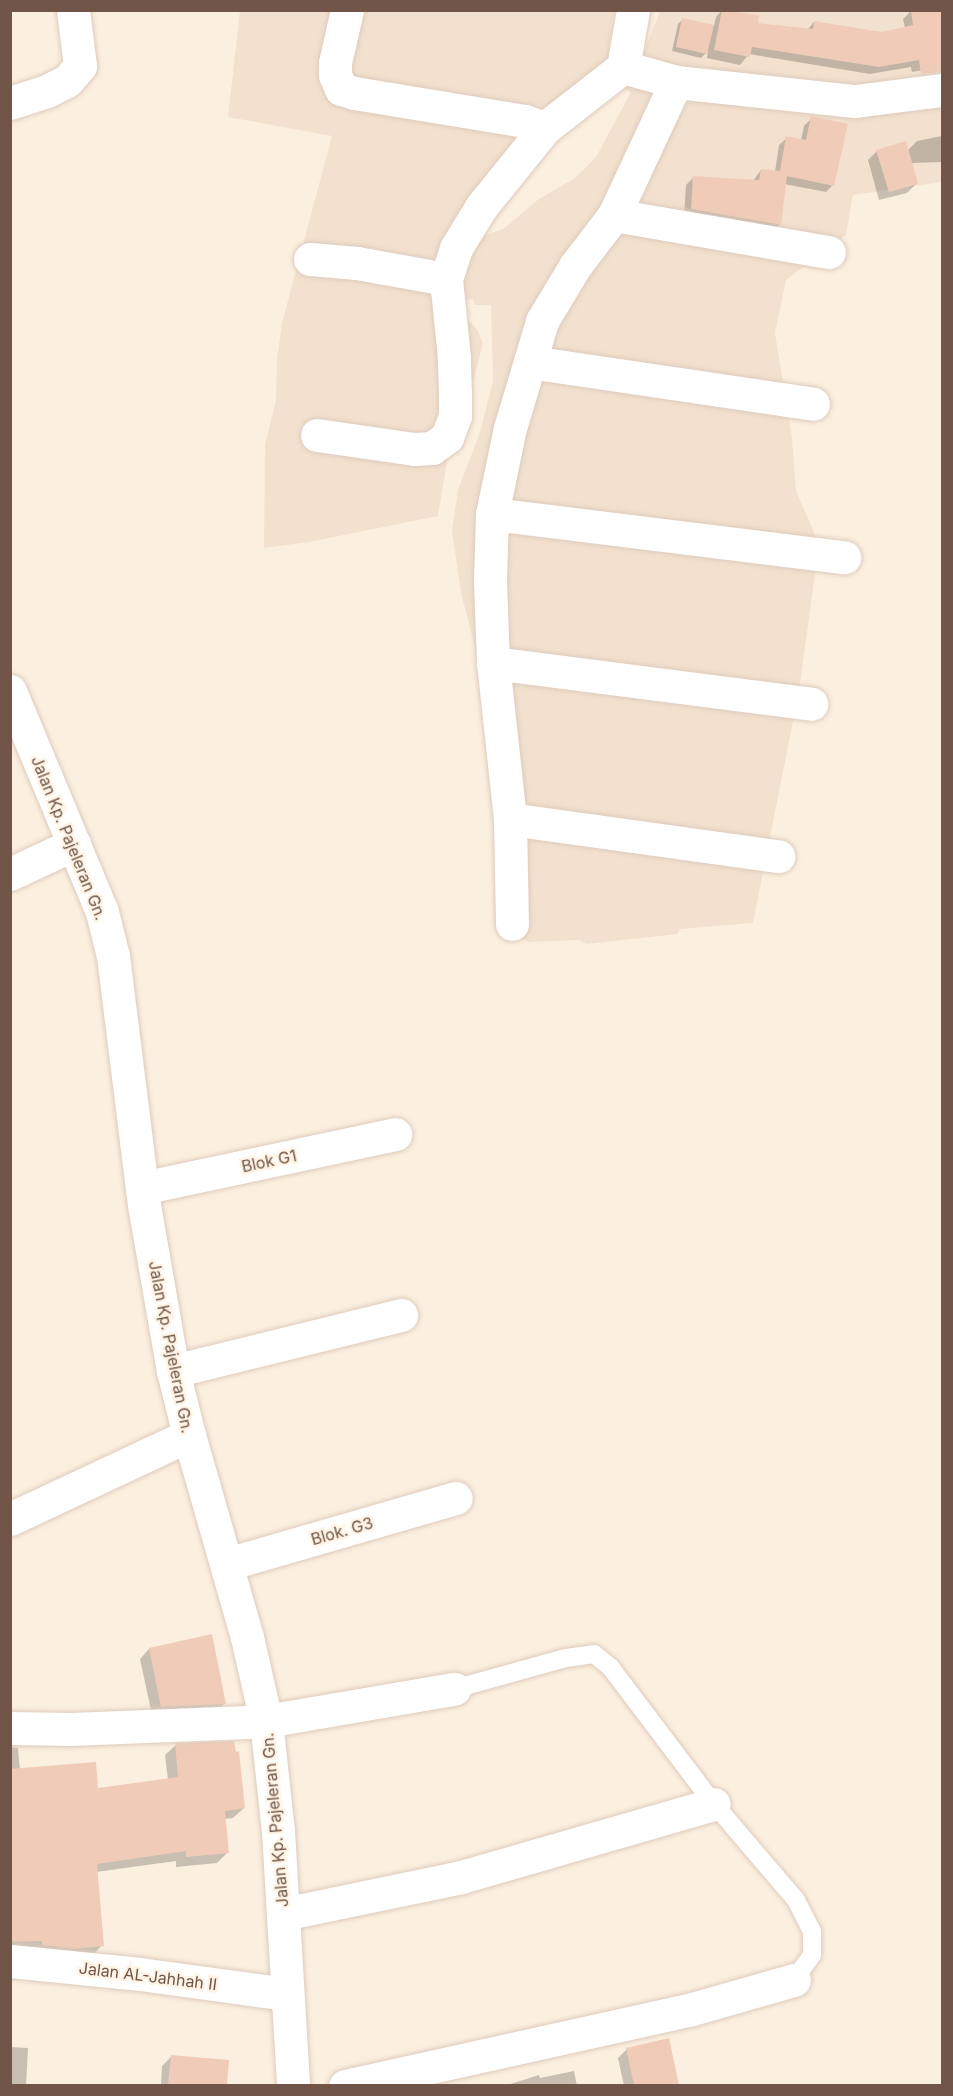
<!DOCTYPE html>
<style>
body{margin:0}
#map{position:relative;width:953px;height:2096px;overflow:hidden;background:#fbefdf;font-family:Inter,sans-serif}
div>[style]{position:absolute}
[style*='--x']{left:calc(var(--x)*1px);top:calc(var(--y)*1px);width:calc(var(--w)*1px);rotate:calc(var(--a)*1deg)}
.residential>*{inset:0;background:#f2e1ce}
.shadow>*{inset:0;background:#0003}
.building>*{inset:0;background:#f0ccb8}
.roads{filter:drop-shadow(0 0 2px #decbbc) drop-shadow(0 0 2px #decbbc)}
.lane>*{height:18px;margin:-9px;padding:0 9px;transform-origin:9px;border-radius:9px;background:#fff}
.street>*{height:33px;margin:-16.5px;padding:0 16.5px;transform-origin:16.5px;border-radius:16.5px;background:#fff}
span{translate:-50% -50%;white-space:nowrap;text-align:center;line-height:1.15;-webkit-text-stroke:5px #fff4e5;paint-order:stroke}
.street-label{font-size:16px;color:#705548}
.frame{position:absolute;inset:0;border:12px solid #705548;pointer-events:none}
</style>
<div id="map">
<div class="residential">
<div style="clip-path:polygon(240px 11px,614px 11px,609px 51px,642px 57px,660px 11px,942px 11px,942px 182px,853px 195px,846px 235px,786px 280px,775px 333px,792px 438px,796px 491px,819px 544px,799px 691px,753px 923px,680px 929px,677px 934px,587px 944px,579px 940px,528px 942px,522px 938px,505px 868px,482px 674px,461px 593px,452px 531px,458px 490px,480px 432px,493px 381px,491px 305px,475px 305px,473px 299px,464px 300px,462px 266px,476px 239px,503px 229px,539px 199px,575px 178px,596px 157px,631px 92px,623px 88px,519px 149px,443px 295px,477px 329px,483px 343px,469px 398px,466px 426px,447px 461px,438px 516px,309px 542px,264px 548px,265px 445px,276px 400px,277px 359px,282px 323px,332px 136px,228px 117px)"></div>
</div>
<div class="shadow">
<div style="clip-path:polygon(722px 10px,757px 17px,756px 24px,807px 30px,814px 22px,881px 33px,905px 28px,903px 19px,911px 11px,942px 10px,942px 69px,940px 67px,912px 72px,911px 67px,870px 74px,749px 54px,740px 65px,707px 58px,708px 51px,701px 58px,672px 51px,678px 24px,683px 19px,714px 26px,716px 17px)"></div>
<div style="clip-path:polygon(812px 118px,833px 185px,826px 192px,784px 184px,780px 224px,772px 232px,684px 216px,686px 185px,694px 177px,753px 181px,761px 170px,775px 172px,779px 145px,787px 138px,801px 140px,804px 126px)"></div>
<div style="clip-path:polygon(942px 136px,942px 162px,911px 163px,917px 183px,907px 193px,879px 200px,868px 160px,877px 151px,907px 151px,917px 141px)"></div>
<div style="clip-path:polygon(149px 1649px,225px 1703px,215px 1713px,152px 1715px,140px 1659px)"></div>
<div style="clip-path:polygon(176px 1745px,244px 1808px,233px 1818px,224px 1819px,227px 1853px,217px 1863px,176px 1867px,176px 1861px,96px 1872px,102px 1945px,92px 1956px,10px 1952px,10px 1747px,18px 1748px,20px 1770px,96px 1789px,168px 1780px,165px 1755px)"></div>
<div style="clip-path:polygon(668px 2040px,678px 2086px,624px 2086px,618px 2058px,627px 2049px)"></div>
<div style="clip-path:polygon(10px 2047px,28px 2048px,26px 2086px,10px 2086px)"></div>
<div style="clip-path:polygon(172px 2056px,228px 2062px,225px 2086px,161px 2086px,162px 2066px)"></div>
<div style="clip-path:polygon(574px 2071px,577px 2086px,504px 2086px,539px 2075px,540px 2078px)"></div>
</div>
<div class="building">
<div style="clip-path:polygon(722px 10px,759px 15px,758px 23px,813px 29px,814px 21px,881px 32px,913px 25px,911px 10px,942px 10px,942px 72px,921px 74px,919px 60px,879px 67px,752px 47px,750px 57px,714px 50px)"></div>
<div style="clip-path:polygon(682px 18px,714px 25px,707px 54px,676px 47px)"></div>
<div style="clip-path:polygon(811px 116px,848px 124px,834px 186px,787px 176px,781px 225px,691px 209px,693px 176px,759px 180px,761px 169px,780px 171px,786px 136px,806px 140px)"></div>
<div style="clip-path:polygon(906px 141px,918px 184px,889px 192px,876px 150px)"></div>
<div style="clip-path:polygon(212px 1634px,226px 1704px,161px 1707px,149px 1648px)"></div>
<div style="clip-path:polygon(234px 1741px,236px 1752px,239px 1751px,245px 1808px,225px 1811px,229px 1853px,186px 1857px,186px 1851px,97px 1864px,104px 1946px,74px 1949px,42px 1945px,42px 1941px,10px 1942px,10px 1769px,96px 1762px,98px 1788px,178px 1777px,175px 1743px)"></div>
<div style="clip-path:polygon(669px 2038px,679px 2085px,634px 2085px,626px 2048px)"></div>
<div style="clip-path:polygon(171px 2055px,229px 2060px,227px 2085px,168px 2085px)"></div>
</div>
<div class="roads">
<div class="lane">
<div style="--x:454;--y:1689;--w:116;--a:-15.5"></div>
<div style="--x:566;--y:1658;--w:28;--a:-8"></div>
<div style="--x:594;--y:1654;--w:22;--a:39"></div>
<div style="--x:611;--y:1668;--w:171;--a:52.9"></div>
<div style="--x:714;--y:1804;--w:126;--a:49.5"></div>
<div style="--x:796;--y:1900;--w:35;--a:63"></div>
<div style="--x:812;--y:1931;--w:24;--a:90"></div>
<div style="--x:812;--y:1955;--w:31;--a:126"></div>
</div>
<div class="street">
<div style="--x:347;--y:10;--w:54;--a:102.8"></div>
<div style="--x:335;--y:63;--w:12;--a:90"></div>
<div style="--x:335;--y:75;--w:15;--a:67"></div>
<div style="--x:341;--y:89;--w:14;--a:17"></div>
<div style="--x:354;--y:93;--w:173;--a:9.3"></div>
<div style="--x:525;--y:121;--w:21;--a:19"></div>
<div style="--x:623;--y:67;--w:58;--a:-80"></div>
<div style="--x:10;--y:103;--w:39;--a:-18"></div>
<div style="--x:47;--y:91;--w:22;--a:-27"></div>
<div style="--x:67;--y:81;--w:20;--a:-49"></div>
<div style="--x:80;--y:66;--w:56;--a:-97.1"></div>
<div style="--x:614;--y:215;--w:218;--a:9.8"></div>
<div style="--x:310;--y:259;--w:47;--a:4.9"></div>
<div style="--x:357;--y:263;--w:90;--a:10.2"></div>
<div style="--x:530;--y:362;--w:286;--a:8.4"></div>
<div style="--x:317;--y:435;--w:98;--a:8.2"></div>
<div style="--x:414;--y:449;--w:18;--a:-3"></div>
<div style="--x:432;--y:448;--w:19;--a:-36"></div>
<div style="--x:447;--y:437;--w:22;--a:-69"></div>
<div style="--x:455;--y:416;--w:23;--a:-90"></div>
<div style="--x:455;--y:393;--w:36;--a:-92"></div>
<div style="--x:454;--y:357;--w:78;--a:-95.9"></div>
<div style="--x:446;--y:279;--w:33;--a:-72"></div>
<div style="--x:456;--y:248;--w:48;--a:-58.6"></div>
<div style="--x:481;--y:207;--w:102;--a:-51"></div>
<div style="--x:545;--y:128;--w:99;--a:-38"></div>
<div style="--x:623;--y:67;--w:55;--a:15.8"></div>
<div style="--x:676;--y:82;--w:180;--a:6.1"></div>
<div style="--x:855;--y:101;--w:88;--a:-7.2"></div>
<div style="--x:492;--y:514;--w:355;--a:7"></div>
<div style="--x:493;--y:663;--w:321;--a:7.3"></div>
<div style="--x:10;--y:691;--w:239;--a:67.4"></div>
<div style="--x:102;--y:912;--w:45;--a:76"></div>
<div style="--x:113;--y:956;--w:251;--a:82.9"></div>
<div style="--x:144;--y:1205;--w:169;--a:80.1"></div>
<div style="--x:173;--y:1371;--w:66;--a:76"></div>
<div style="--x:189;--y:1435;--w:210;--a:74"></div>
<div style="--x:247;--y:1637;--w:86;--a:77.3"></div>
<div style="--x:266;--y:1721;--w:111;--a:83.8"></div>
<div style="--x:278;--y:1831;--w:255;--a:86.6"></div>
<div style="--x:510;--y:819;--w:271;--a:7.9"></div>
<div style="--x:10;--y:874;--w:71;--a:-25.1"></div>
<div style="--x:512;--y:924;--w:105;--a:-91.1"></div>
<div style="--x:510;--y:819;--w:157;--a:-96.2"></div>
<div style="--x:493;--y:663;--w:82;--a:-92.1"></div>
<div style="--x:490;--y:581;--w:67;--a:-88.3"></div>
<div style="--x:492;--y:514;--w:88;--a:-78.2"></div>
<div style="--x:510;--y:428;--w:112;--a:-73.3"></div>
<div style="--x:542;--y:321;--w:64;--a:-59"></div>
<div style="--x:575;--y:266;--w:64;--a:-52.6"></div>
<div style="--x:614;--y:215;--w:147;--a:-65"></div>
<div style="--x:142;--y:1188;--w:259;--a:-12"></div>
<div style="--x:173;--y:1371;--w:235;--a:-13.8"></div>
<div style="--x:10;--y:1519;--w:198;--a:-25.1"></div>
<div style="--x:227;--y:1564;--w:238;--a:-16.1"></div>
<div style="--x:10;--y:1728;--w:61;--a:0.9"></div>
<div style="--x:71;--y:1729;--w:195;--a:-2.3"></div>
<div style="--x:266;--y:1721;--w:191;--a:-9.7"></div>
<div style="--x:283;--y:1914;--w:182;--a:-11.7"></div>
<div style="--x:461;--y:1877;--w:263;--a:-16.1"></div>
<div style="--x:10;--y:1961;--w:131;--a:5.7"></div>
<div style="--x:140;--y:1974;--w:147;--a:7.8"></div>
<div style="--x:345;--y:2086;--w:355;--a:-12.5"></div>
<div style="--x:692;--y:2009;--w:106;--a:-15.9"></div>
</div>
</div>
<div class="street-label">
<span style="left:69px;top:838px;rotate:68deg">Jalan Kp. Pajeleran Gn.</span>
<span style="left:269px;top:1161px;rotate:-12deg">Blok G1</span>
<span style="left:171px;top:1347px;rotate:79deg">Jalan Kp. Pajeleran Gn.</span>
<span style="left:342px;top:1531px;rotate:-16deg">Blok. G3</span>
<span style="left:275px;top:1820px;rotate:-95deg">Jalan Kp. Pajeleran Gn.</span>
<span style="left:148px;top:1976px;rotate:7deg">Jalan AL-Jahhah II</span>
</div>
<div class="frame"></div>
</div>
